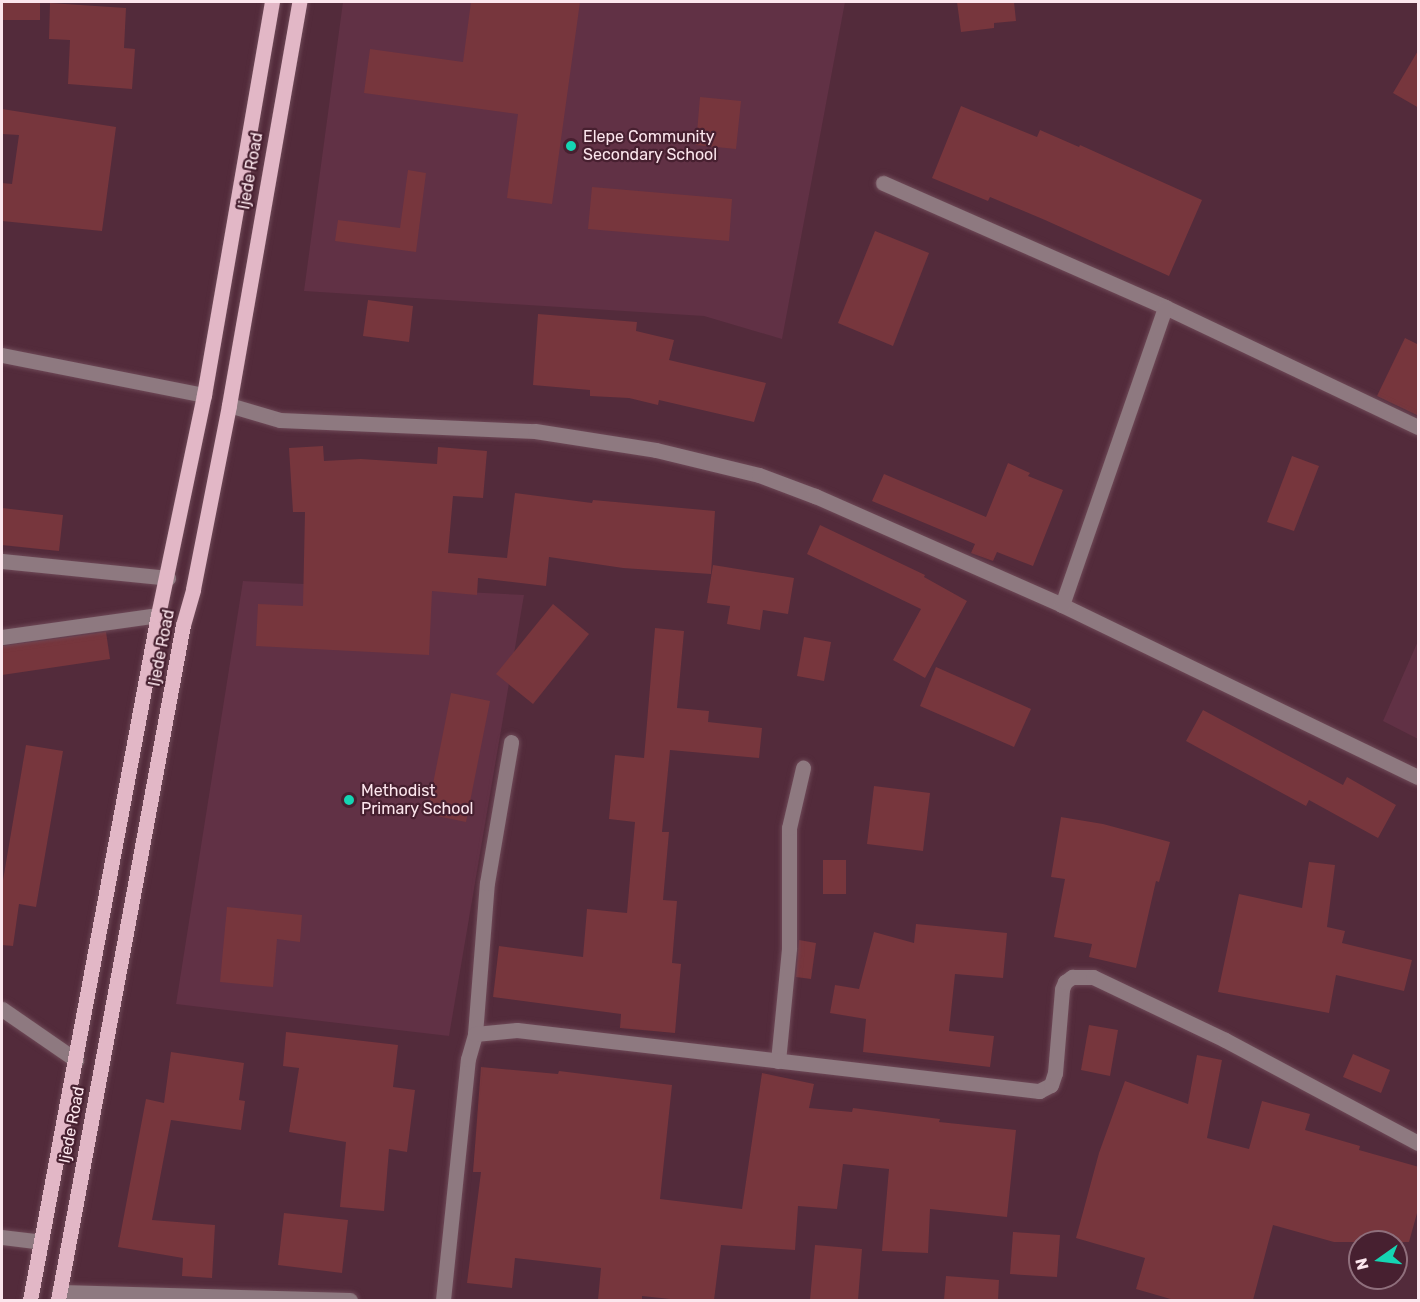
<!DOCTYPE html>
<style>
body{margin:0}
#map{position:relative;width:1420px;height:1302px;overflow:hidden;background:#532b3b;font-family:Rubik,sans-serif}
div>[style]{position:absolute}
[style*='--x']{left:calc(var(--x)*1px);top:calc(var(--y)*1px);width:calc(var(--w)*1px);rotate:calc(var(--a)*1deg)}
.built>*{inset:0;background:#613145}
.building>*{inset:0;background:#77363d}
.roads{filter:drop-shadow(0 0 2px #6e4957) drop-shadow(0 0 2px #6e4957)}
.minor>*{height:15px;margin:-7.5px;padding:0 7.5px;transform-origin:7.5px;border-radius:7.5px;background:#8e7980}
.major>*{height:15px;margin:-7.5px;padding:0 7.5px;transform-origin:7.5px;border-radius:7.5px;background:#e2b7c6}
.dots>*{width:16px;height:16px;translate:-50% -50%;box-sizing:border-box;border:3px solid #472030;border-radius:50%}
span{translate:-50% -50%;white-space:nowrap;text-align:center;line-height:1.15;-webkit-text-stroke:4.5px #472030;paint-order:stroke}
.poi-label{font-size:16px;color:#fce6ed}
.left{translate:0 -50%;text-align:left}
.street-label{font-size:16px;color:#fce6ed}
.frame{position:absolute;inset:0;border:3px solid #fce6ed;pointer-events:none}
.north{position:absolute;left:1348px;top:1230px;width:60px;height:60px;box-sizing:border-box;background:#472030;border:2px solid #8f6f7c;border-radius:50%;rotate:256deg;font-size:16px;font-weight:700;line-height:24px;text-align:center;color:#fce6ed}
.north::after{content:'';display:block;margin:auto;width:21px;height:27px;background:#15d5b3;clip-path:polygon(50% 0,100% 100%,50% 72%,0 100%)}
</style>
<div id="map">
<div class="built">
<div style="clip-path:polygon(343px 2px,845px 2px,782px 339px,704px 316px,304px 291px)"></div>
<div style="clip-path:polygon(243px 581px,524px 595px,449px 1036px,176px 1004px)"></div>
<div style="clip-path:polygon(1418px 641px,1418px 739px,1383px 721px)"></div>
</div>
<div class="building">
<div style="clip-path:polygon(2px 2px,40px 2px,40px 20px,2px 20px)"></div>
<div style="clip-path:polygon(471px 2px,580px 2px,552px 204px,507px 198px,518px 114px,364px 93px,370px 49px,463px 62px)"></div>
<div style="clip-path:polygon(957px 2px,1014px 2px,1016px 21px,994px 23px,994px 28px,961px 32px)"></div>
<div style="clip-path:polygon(50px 3px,126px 8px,124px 48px,135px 49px,132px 89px,68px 84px,70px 40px,49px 39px)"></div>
<div style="clip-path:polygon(1419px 49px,1419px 108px,1393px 93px)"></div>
<div style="clip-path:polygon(700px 97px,741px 101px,736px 149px,696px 145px)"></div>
<div style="clip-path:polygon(961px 106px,1037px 137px,1040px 130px,1079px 147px,1080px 145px,1202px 200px,1169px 276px,1045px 220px,990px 197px,988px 201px,932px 178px)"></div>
<div style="clip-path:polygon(2px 109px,116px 127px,102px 231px,2px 221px,2px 183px,12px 184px,19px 135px,2px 134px)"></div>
<div style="clip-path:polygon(408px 170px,426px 173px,416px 252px,335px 241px,338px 220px,400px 228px)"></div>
<div style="clip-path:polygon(592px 187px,732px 199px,729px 241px,588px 229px)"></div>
<div style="clip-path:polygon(875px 231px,929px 253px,893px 346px,838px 323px)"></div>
<div style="clip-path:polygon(368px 300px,413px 306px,409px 342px,363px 336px)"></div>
<div style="clip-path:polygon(538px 314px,637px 322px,636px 331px,674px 340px,669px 360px,766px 383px,754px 422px,659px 400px,658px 405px,629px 398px,590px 396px,590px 390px,533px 385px)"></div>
<div style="clip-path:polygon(1405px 338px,1419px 345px,1419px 416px,1377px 396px)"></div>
<div style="clip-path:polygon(323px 446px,324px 461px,361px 459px,437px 464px,438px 447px,487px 451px,483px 498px,453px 496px,448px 553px,507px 558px,515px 493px,592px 503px,593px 500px,715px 511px,711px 574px,623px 568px,549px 557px,546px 586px,478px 578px,477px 595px,432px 591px,429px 655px,256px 646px,258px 604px,303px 606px,305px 512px,293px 512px,289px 448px)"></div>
<div style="clip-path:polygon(1292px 456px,1319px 466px,1294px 531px,1267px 522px)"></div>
<div style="clip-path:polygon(1008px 463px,1030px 473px,1028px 476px,1063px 490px,1033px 566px,997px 552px,993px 561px,971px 553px,975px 544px,872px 501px,884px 474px,986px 517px)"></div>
<div style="clip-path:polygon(2px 508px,63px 515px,59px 551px,2px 545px)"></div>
<div style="clip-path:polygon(820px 525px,925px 575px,924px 577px,967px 601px,925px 678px,893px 660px,921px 609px,807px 554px)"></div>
<div style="clip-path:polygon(713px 565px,794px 578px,788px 614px,763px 610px,760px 630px,727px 624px,730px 606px,707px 603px)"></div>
<div style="clip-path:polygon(553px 604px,589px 634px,533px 704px,496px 674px)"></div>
<div style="clip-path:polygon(655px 628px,684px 631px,677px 708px,709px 711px,708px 722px,762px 728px,759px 758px,670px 750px,662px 832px,669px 832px,663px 900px,677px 901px,672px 963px,681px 964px,675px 1033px,620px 1028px,621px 1014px,493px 997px,499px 946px,583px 957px,587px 909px,627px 913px,635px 822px,609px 819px,615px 755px,644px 758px)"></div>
<div style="clip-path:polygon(106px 632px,110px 659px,2px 675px,2px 646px)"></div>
<div style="clip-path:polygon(804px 637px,831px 642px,824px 681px,797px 676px)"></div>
<div style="clip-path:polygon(936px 667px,1031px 709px,1014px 747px,920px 706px)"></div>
<div style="clip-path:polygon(451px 693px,490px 701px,466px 822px,427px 814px)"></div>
<div style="clip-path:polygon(1203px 710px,1343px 785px,1347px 777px,1396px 805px,1378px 838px,1309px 800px,1306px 806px,1186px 741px)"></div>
<div style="clip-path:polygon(26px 745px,63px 751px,36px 907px,19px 904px,13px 946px,2px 945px,2px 886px)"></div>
<div style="clip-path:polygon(874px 786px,930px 793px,923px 851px,867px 844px)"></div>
<div style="clip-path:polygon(1061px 817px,1103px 824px,1170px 842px,1159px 882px,1156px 881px,1136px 968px,1089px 957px,1092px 944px,1054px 937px,1065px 879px,1051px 877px)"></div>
<div style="clip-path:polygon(823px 860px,846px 860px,846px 894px,823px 894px)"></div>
<div style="clip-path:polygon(1309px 862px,1335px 865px,1327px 927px,1345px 931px,1342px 943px,1412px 960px,1404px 991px,1336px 975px,1329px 1013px,1218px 992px,1239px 894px,1302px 908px)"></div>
<div style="clip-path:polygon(227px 907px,302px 915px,300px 942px,277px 939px,273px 987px,220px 982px)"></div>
<div style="clip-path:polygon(916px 924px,1007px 933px,1003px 978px,955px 974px,949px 1031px,994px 1036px,990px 1067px,863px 1052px,866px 1019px,830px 1013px,835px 985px,859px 989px,874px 932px,914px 943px)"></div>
<div style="clip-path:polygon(799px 940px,816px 943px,811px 979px,796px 977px)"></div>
<div style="clip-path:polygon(1089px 1025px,1118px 1030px,1110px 1076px,1081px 1070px)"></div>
<div style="clip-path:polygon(286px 1032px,398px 1045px,393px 1087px,415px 1090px,407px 1152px,389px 1149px,384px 1211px,340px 1207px,346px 1142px,289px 1132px,299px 1068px,283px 1066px)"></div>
<div style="clip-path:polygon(171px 1052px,244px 1063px,239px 1100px,245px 1101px,241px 1130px,171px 1120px,152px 1220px,215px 1225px,212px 1278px,182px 1276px,183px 1258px,118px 1247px,146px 1099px,164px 1103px)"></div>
<div style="clip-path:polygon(1353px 1054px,1390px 1070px,1381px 1093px,1343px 1077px)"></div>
<div style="clip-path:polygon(1197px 1055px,1222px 1060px,1207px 1138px,1249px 1149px,1262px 1101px,1310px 1114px,1305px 1130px,1360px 1146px,1359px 1150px,1419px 1167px,1419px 1206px,1409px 1242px,1334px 1242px,1273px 1225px,1253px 1300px,1174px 1300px,1136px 1289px,1145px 1258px,1076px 1238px,1099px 1153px,1125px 1081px,1188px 1104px)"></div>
<div style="clip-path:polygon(481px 1067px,558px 1074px,559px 1071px,672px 1085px,660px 1199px,742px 1209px,762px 1073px,814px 1084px,809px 1108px,852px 1112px,853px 1108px,940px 1119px,939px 1122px,1016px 1130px,1007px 1217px,930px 1209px,928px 1253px,882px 1251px,889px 1169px,843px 1164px,837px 1209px,798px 1206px,795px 1250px,721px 1245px,714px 1300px,680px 1300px,642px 1296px,642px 1300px,598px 1300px,601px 1268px,515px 1258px,512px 1288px,467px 1283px,481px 1172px,473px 1172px)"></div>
<div style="clip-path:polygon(284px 1213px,348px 1220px,342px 1273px,278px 1265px)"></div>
<div style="clip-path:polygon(1013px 1232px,1060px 1235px,1057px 1277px,1010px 1274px)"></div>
<div style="clip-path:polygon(815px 1245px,862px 1249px,858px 1300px,810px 1300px)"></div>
<div style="clip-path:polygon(946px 1276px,999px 1280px,998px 1300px,944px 1300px)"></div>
</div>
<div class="roads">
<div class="minor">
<div style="--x:883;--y:183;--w:308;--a:23.7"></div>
<div style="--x:1165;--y:307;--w:280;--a:25.4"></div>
<div style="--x:2;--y:355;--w:206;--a:11.2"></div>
<div style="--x:229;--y:405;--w:53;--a:16.4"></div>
<div style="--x:280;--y:420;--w:255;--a:2.5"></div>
<div style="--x:535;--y:431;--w:122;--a:8.9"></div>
<div style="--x:656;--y:450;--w:106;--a:13.6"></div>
<div style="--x:759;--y:475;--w:60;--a:20.6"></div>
<div style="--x:815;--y:496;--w:270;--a:23.8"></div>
<div style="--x:1062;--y:605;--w:395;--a:25.8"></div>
<div style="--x:2;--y:561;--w:167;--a:5.8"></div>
<div style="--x:1062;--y:605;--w:315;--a:-70.9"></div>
<div style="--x:2;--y:637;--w:158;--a:-8"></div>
<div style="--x:2;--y:1009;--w:90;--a:34.6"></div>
<div style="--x:475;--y:1034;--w:151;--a:-85.5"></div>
<div style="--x:487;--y:883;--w:143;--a:-80.3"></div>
<div style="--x:778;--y:1061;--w:114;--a:-84.4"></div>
<div style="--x:789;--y:948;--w:120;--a:-90"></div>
<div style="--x:789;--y:828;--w:62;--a:-76.9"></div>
<div style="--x:2;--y:1237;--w:38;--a:7"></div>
<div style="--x:59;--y:1292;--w:291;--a:1.6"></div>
<div style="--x:443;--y:1300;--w:242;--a:-84.1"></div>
<div style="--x:468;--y:1059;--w:26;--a:-74"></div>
<div style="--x:475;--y:1034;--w:42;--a:-5.4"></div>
<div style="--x:517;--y:1030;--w:526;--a:6.67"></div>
<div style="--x:1039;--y:1091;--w:13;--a:-27"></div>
<div style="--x:1051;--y:1085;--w:13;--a:-72"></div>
<div style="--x:1055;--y:1073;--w:84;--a:-85.2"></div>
<div style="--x:1062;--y:989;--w:8;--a:-67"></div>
<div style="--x:1065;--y:982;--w:9;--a:-36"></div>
<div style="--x:1072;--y:977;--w:21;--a:0"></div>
<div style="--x:1093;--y:977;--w:146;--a:25.5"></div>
<div style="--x:1225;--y:1040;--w:219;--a:28.1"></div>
</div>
<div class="major">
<div style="--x:30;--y:1300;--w:697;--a:-79.42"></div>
<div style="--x:158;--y:615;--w:225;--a:-78.2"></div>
<div style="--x:204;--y:395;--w:399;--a:-80.2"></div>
<div style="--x:58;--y:1300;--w:686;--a:-79.51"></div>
<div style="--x:183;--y:625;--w:37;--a:-74"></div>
<div style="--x:193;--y:589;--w:187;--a:-78.9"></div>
<div style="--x:229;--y:405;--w:409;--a:-80.1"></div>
</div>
</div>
<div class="dots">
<div style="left:571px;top:146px;background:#15d5b3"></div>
<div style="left:349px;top:800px;background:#15d5b3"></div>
</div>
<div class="poi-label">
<span class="left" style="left:583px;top:146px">Elepe Community<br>Secondary School</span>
<span class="left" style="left:361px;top:800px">Methodist<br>Primary School</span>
</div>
<div class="street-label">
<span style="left:251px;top:171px;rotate:-80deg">Ijede Road</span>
<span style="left:162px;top:648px;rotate:-79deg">Ijede Road</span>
<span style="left:72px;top:1125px;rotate:-79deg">Ijede Road</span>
</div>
<div class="frame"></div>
<div class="north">N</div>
</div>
